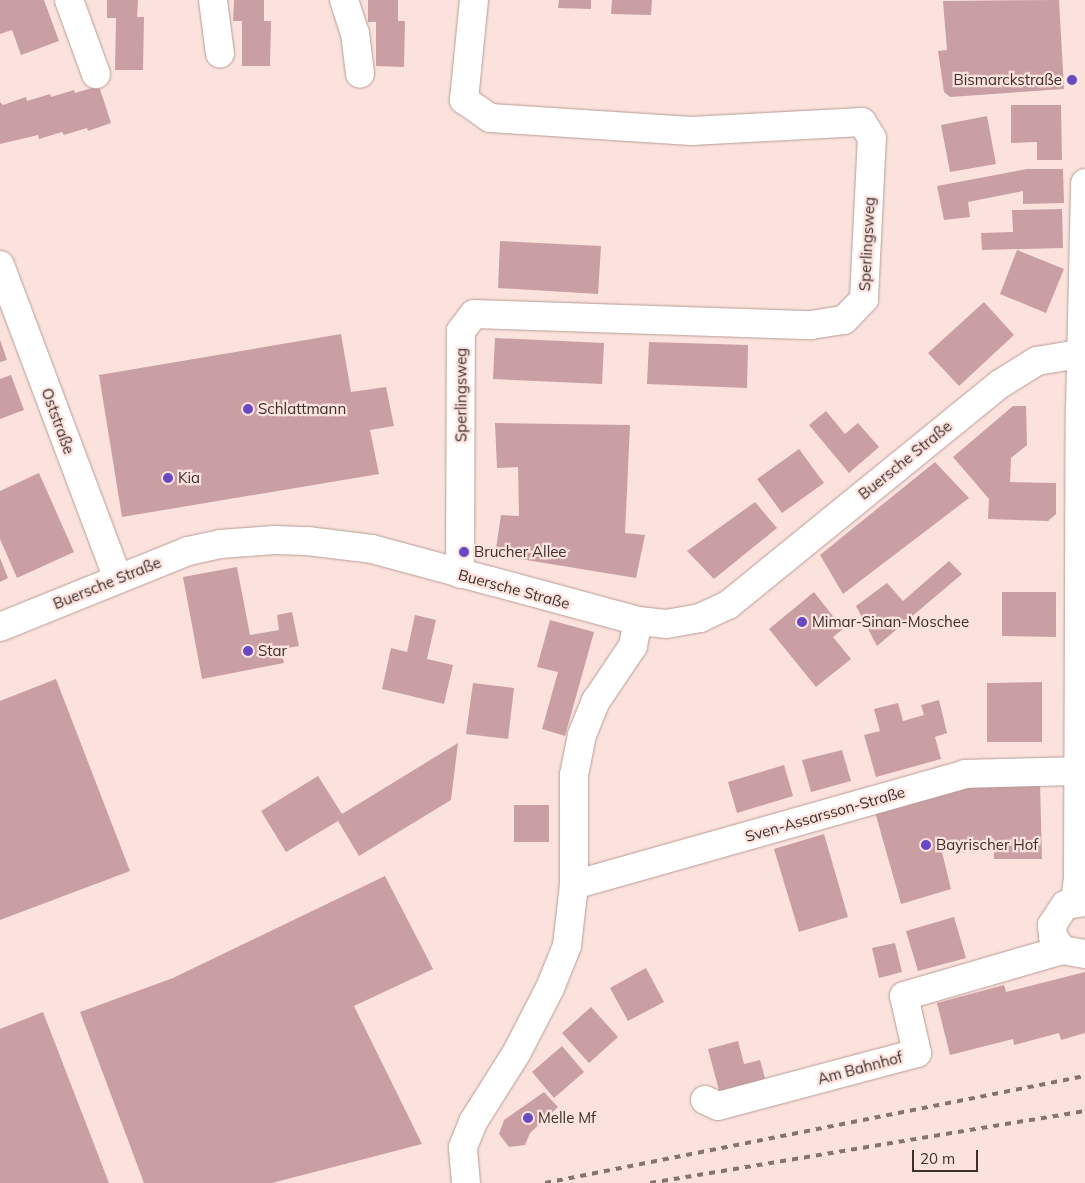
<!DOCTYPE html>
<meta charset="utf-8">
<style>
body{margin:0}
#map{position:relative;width:1085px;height:1183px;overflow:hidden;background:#fbe2dd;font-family:Mulish,sans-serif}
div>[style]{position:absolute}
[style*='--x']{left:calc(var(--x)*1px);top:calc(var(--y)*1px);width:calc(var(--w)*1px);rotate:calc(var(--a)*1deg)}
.building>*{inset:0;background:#ca9fa4}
.roads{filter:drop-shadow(0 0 1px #b99b95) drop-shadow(0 0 1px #b99b95)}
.minor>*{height:28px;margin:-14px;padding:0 14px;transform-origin:14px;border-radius:14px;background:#fff}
.major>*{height:28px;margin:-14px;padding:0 14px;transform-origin:14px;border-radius:14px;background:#fff}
.rail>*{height:4px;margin-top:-2px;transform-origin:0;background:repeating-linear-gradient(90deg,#857370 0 6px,transparent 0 12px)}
.dots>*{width:14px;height:14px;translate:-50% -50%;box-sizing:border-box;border:2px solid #fbe2dd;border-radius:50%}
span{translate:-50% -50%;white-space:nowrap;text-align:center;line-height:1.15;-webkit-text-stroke:4.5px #fbe2dd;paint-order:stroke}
.poi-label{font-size:15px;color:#3c2f2d}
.right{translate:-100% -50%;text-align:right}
.left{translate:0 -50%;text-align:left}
.street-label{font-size:15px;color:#3c2f2d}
.scale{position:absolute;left:912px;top:1150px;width:66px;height:22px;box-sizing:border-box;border:2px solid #3c2f2d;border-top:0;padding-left:6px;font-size:15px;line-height:18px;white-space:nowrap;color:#3c2f2d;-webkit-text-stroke:4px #fbe2dd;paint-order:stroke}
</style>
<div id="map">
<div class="building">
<div style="clip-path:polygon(0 0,44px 0,59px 41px,21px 55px,12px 30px,0 34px)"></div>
<div style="clip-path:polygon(107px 0,138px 0,137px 17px,144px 17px,143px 70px,115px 70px,116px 18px,107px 18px)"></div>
<div style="clip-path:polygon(234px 0,264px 0,264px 21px,271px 21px,270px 66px,242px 66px,242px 21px,233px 21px)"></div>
<div style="clip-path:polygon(368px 0,398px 0,398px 21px,405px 21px,404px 67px,376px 66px,376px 22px,368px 22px)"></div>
<div style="clip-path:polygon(559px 0,591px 0,591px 9px,558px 8px)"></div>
<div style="clip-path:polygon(612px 0,652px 0,651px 15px,611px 14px)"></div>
<div style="clip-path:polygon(1059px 0,1064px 89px,950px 97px,944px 92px,938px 51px,947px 50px,943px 1px)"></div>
<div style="clip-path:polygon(99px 86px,111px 123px,88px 131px,87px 128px,64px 135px,62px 132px,39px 139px,38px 135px,0 144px,0 102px,3px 105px,26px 97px,27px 101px,50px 94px,51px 97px,74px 90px,75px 93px)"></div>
<div style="clip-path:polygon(1011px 105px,1061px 105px,1062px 160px,1037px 160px,1037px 142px,1011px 143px)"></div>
<div style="clip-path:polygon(987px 116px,996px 164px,950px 172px,941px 125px)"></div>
<div style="clip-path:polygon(1027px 169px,1063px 169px,1064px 203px,1023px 204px,1023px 191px,968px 202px,970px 217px,944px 220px,937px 186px)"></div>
<div style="clip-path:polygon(1062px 209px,1063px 248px,982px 250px,981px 233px,1013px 232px,1012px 210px)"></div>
<div style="clip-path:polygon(500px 241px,601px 246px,598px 294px,498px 288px)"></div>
<div style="clip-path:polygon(1017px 250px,1064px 269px,1046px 313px,1000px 294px)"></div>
<div style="clip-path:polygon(984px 302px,1014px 335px,959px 386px,928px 353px)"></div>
<div style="clip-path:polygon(341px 334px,351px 392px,386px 387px,394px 426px,370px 430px,379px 474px,122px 517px,99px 375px)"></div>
<div style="clip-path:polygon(495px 338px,604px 343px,602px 384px,493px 379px)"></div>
<div style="clip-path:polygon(0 340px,7px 360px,0 362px)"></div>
<div style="clip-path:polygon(649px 342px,748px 345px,747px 388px,647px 384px)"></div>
<div style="clip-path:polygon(11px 375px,24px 410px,0 419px,0 379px)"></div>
<div style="clip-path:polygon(1013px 406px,1026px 406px,1027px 445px,1011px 458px,1010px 482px,1056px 483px,1056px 514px,1048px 521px,988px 519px,989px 499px,953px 457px)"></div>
<div style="clip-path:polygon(826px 411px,845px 434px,858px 423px,879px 447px,849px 473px,809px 425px)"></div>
<div style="clip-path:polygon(495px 423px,630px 425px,625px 533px,645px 535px,636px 578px,495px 555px,501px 515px,519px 516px,518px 467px,497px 468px)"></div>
<div style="clip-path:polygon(799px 449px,824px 483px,782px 513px,757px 479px)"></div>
<div style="clip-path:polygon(935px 462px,969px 498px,843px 594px,820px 555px)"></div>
<div style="clip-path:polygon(39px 473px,74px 552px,17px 578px,0 539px,0 491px)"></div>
<div style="clip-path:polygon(755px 502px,777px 528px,714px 579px,687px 551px)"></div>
<div style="clip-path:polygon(0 558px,8px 578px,0 582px)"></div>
<div style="clip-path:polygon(949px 561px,962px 574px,877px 646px,856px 606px,887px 583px,903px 601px)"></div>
<div style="clip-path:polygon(237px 567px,250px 635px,279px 630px,277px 615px,292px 612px,299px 646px,281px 649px,284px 663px,202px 679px,183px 577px)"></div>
<div style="clip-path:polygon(814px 592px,843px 629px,833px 637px,851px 659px,816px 687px,769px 629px)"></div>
<div style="clip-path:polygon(1002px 592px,1056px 592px,1056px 637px,1002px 636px)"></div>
<div style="clip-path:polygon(415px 615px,436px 620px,427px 659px,453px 665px,444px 704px,382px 689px,391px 648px,407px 652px)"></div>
<div style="clip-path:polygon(550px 620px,594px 632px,565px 736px,542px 729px,558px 672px,537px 667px)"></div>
<div style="clip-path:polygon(56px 679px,130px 871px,0 920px,0 701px)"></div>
<div style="clip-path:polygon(1042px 682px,1042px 742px,987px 742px,987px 683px)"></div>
<div style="clip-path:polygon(473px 683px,514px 688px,508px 739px,466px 734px)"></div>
<div style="clip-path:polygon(939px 700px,947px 733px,935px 737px,941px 759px,876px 777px,864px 735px,880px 731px,874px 709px,898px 703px,903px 721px,924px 715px,921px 705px)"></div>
<div style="clip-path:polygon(458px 743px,451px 800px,359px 856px,338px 821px,286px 852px,261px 811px,318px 776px,342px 814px)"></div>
<div style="clip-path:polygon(842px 750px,851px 781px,811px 792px,802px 760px)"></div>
<div style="clip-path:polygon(784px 765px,793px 796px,737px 813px,728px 782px)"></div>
<div style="clip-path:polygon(979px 783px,1040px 784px,1042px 859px,994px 859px,994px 838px,942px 852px,951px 889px,901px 904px,875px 812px)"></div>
<div style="clip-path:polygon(514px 805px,549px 805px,549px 842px,514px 842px)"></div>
<div style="clip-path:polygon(824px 834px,848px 917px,799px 932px,774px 849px)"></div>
<div style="clip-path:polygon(385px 876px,433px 969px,354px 1006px,422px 1144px,272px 1183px,144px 1183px,80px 1012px,173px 978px)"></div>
<div style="clip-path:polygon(954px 917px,966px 958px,918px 971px,906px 931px)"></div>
<div style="clip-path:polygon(895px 943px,902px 972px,879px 978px,872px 948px)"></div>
<div style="clip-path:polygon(646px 968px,664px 1002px,628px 1021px,610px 988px)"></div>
<div style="clip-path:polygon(1085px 972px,1085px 1033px,1061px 1040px,1059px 1033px,1014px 1045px,1013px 1039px,950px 1055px,937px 1003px,1004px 985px,1006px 992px)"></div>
<div style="clip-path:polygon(591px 1007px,618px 1037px,589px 1063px,562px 1033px)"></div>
<div style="clip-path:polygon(43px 1012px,109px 1183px,0 1183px,0 1029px)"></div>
<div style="clip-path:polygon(738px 1041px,744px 1064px,760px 1060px,767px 1086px,721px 1098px,708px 1049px)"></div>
<div style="clip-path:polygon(562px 1046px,584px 1072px,554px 1098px,532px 1072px)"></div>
<div style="clip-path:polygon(544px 1092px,558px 1107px,530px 1133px,525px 1145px,509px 1147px,499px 1134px,504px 1120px)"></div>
</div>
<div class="roads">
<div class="minor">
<div style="--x:69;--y:0;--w:79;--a:70"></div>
<div style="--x:213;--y:0;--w:54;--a:82.6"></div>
<div style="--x:344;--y:0;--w:35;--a:72"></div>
<div style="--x:355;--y:33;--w:41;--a:83"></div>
<div style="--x:0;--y:265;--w:333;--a:69.4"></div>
<div style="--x:460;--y:574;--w:243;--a:-89.8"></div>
<div style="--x:461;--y:331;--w:21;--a:-53"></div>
<div style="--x:474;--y:314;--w:337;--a:1.9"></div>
<div style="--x:811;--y:325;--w:33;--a:-9"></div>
<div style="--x:844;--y:320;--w:29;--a:-46"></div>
<div style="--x:864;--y:299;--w:161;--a:-87.2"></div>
<div style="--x:872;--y:138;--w:19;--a:-122"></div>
<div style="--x:862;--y:122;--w:171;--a:177"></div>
<div style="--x:691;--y:131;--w:201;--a:-176.3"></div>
<div style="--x:490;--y:118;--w:32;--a:-145"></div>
<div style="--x:464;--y:100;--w:100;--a:-84.3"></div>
<div style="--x:574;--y:885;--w:406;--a:-15.8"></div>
<div style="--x:965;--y:774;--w:115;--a:-1.5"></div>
<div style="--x:1075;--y:902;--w:24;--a:-83"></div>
<div style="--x:1078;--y:878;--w:470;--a:-89.8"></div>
<div style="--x:1080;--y:408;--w:225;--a:-88.7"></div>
<div style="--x:1085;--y:902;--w:20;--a:171"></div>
<div style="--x:1065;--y:905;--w:24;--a:123"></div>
<div style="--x:1052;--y:925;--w:11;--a:85"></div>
<div style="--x:1053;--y:936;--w:17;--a:57"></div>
<div style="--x:1062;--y:950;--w:23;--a:10"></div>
<div style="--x:705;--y:1100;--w:14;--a:25"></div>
<div style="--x:718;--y:1106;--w:206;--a:-14.9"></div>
<div style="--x:917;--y:1053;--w:58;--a:-102.8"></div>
<div style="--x:904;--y:996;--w:165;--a:-16.2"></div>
<div style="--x:466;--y:1183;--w:36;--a:-95"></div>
<div style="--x:463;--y:1147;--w:27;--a:-68"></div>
<div style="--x:473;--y:1122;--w:83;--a:-57.8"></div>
<div style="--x:517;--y:1052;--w:72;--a:-62.7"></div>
<div style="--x:550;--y:988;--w:45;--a:-68"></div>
<div style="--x:567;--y:946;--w:61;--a:-83.5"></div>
<div style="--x:574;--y:885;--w:110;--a:-90"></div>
<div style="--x:574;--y:775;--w:41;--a:-78.7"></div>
<div style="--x:582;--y:735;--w:37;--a:-68"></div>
<div style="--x:596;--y:701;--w:66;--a:-56.1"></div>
<div style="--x:633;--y:646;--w:25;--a:-79"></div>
</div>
<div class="major">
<div style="--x:0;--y:627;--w:203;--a:-22"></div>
<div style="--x:188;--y:551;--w:33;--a:-12"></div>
<div style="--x:220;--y:544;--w:55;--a:-4.2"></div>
<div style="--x:275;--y:540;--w:32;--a:2"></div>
<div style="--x:307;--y:541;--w:65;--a:7"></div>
<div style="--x:372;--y:549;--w:276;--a:15.1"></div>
<div style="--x:638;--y:621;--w:28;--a:6"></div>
<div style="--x:666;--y:624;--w:35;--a:-10"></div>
<div style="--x:700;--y:618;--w:31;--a:-25"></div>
<div style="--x:728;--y:605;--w:350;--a:-39.1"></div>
<div style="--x:1000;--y:384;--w:44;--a:-31.9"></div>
<div style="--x:1037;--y:361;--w:49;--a:-9.5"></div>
</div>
</div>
<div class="rail">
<div style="--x:545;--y:1183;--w:550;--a:-11.21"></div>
<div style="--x:650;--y:1183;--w:441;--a:-9.4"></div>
</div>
<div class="dots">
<div style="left:1072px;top:80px;background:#6849c2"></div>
<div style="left:248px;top:409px;background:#6849c2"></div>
<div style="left:168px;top:478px;background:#6849c2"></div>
<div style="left:464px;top:552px;background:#6849c2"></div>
<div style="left:802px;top:622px;background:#6849c2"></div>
<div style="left:248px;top:651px;background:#6849c2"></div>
<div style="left:926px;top:845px;background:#6849c2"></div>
<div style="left:528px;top:1118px;background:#6849c2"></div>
</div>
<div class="poi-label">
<span class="right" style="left:1062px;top:80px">Bismarckstraße</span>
<span class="left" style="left:258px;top:409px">Schlattmann</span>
<span class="left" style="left:178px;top:478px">Kia</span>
<span class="left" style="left:474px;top:552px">Brucher Allee</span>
<span class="left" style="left:812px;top:622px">Mimar-Sinan-Moschee</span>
<span class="left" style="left:258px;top:651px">Star</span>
<span class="left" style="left:936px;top:845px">Bayrischer Hof</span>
<span class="left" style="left:538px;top:1118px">Melle Mf</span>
</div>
<div class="street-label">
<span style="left:867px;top:244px;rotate:-87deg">Sperlingsweg</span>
<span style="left:461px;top:395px;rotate:-90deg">Sperlingsweg</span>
<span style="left:58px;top:421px;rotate:70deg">Oststraße</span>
<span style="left:905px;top:460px;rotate:-39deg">Buersche Straße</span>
<span style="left:107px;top:583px;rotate:-22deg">Buersche Straße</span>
<span style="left:514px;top:589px;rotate:15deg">Buersche Straße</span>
<span style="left:825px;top:814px;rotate:-16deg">Sven-Assarsson-Straße</span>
<span style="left:860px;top:1068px;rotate:-15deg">Am Bahnhof</span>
</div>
<div class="scale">20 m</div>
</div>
